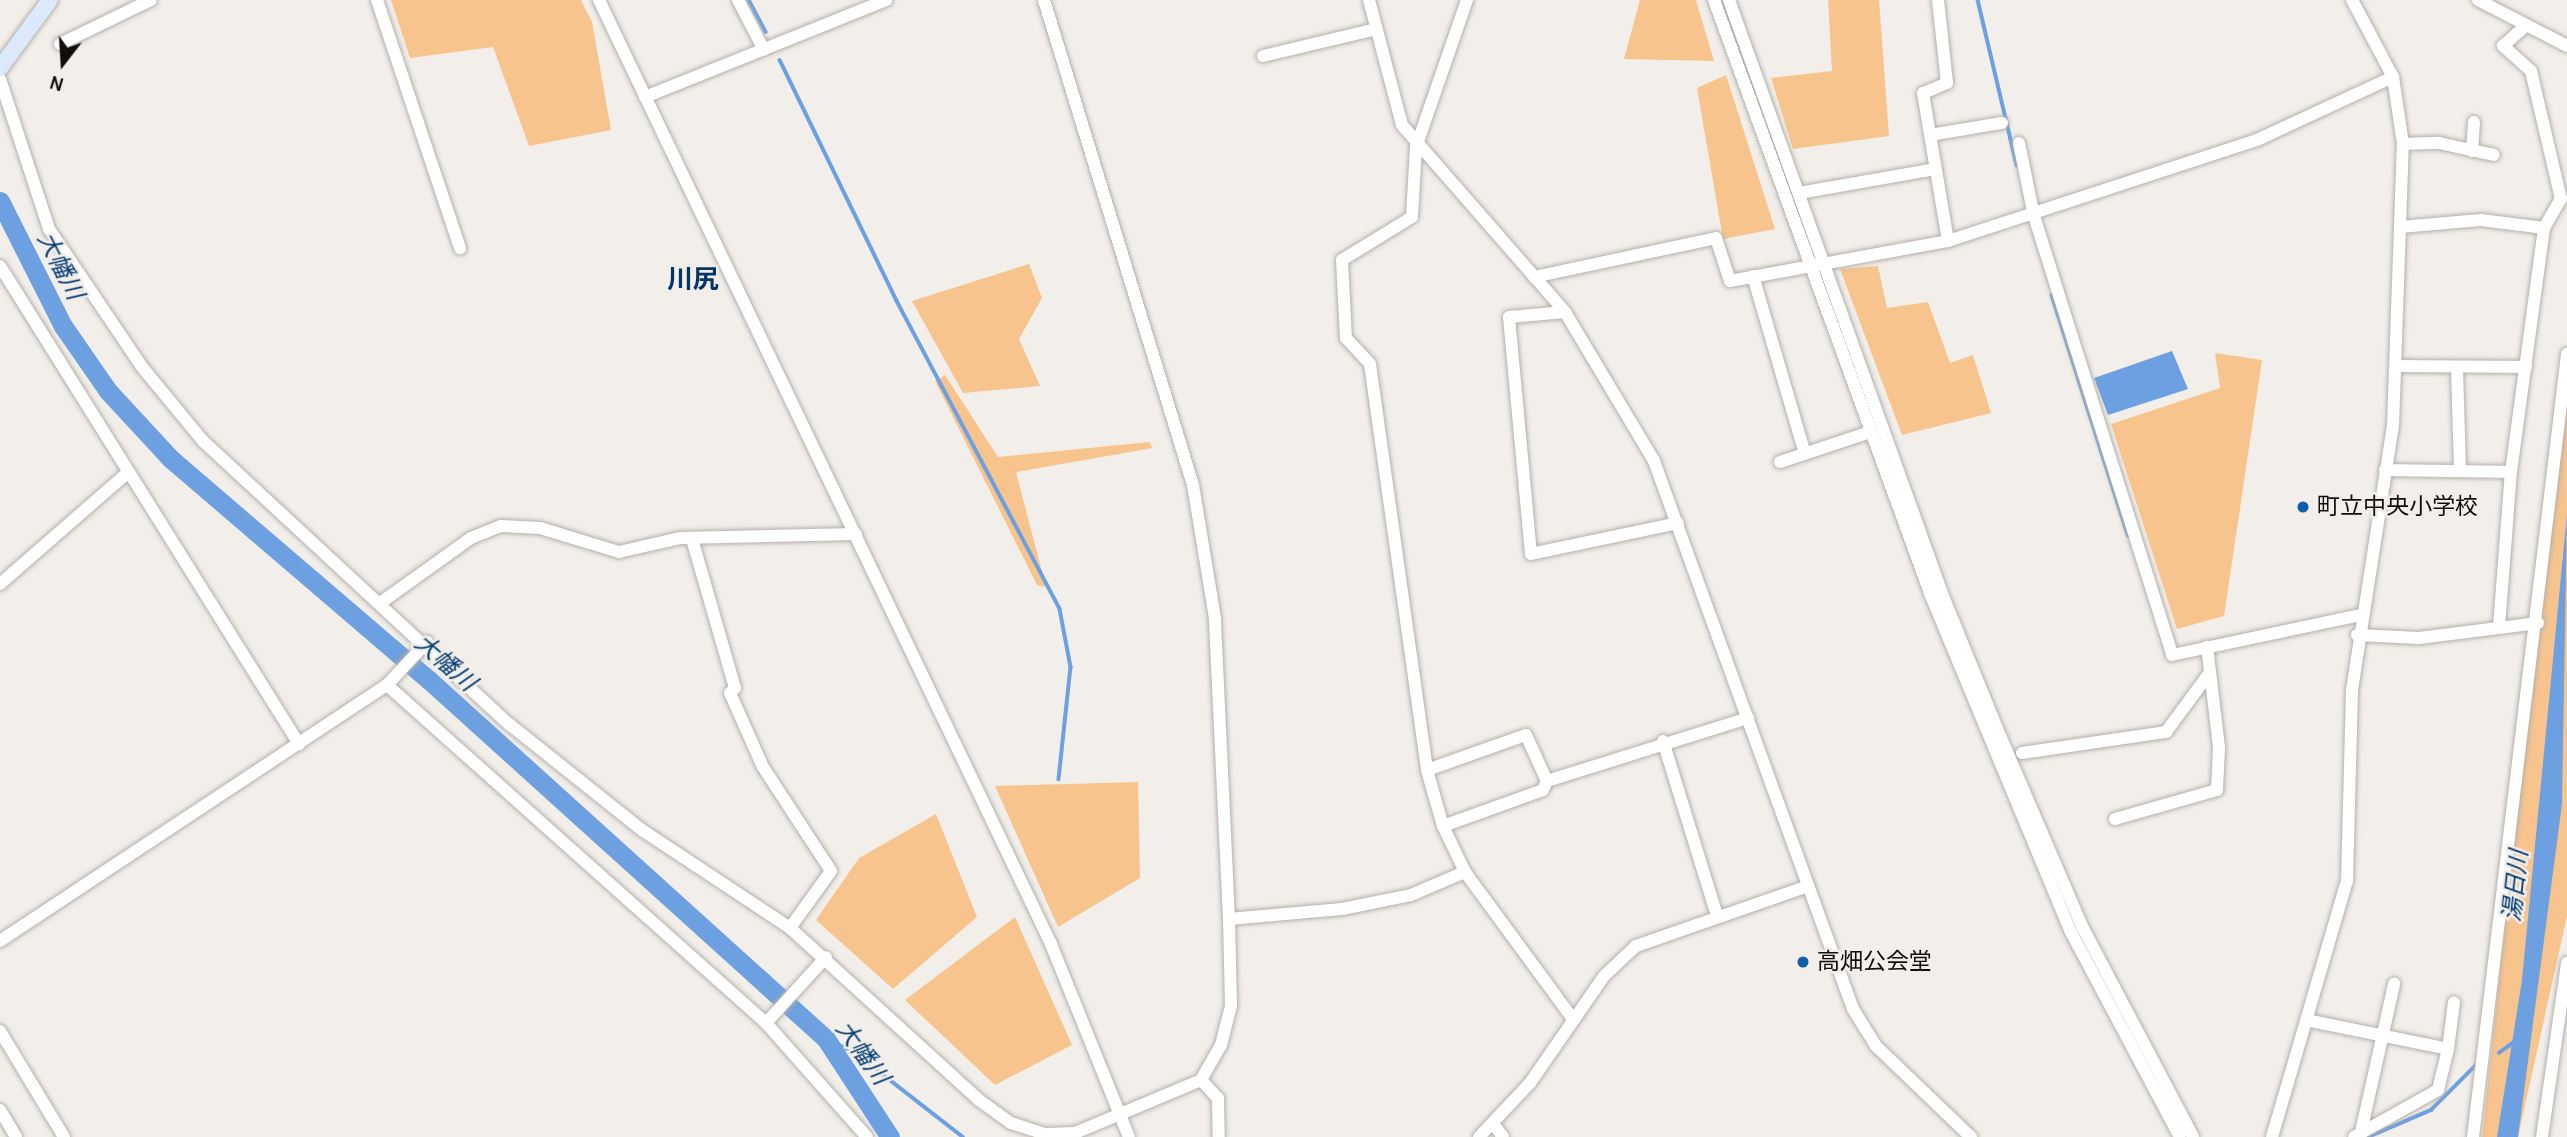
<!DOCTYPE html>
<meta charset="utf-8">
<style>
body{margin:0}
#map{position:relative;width:2567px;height:1137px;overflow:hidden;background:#f2eee9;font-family:Karla,"Noto Sans JP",sans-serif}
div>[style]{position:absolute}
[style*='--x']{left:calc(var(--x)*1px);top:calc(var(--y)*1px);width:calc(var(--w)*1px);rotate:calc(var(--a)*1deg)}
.green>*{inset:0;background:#f7c48e}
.water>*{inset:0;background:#6ca0e1}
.stream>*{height:3.5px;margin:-1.75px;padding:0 1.75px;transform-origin:1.75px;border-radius:1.75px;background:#6ca0e1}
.river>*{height:19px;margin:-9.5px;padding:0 9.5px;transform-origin:9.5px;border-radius:9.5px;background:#6ca0e1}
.roads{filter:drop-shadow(0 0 2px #b4b0ac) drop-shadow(0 0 2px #b4b0ac)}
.minor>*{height:12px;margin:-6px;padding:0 6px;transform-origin:6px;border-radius:6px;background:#fff}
.major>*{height:16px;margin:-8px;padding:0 8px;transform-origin:8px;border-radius:8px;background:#dbe9fa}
.dots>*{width:19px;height:19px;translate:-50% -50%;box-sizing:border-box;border:4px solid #f2eee9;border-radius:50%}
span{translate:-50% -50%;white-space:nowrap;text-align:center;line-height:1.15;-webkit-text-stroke:5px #f2eee9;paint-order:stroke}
.poi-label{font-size:23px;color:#0f0e0d}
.left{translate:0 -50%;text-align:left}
.water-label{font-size:24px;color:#013a73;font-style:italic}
.quarter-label{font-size:26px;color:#053466;font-weight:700}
.north{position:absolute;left:28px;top:28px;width:70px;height:70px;-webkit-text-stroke:5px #f2eee9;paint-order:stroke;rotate:197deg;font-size:19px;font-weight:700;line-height:28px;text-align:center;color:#0f0e0d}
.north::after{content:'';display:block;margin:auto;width:24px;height:32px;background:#0f0e0d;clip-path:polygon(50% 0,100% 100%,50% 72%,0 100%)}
</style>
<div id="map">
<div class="green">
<div style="clip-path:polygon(391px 0,581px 0,592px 22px,611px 130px,529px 146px,493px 47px,410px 58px)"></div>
<div style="clip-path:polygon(1640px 0,1696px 0,1714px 61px,1624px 59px)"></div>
<div style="clip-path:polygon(1828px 0,1879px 0,1889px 136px,1793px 149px,1771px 78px,1832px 71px)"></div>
<div style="clip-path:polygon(1726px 75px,1775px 229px,1723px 239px,1697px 88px)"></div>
<div style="clip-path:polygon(1029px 264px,1042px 298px,1019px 339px,1040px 386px,963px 393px,912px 301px)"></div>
<div style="clip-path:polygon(1878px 266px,1887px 308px,1928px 302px,1950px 363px,1973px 355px,1991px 413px,1902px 435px,1840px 269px)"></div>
<div style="clip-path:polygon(2215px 353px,2262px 360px,2224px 616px,2177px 629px,2111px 424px,2220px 388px)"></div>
<div style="clip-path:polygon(2567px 357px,2567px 916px,2518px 1137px,2482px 1137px)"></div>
<div style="clip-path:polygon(945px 375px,998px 457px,1149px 442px,1153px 448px,1016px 472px,1046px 587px,1037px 585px,935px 381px)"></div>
<div style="clip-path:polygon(1138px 782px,1140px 878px,1058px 927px,995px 786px)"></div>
<div style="clip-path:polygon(936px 814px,977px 917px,893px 989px,816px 920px,859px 858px)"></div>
<div style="clip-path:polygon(1015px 917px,1072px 1045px,995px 1085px,905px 1000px)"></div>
</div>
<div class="water">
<div style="clip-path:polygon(2172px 351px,2188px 389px,2108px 415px,2094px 378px)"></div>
<div style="clip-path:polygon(2567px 514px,2562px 804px,2518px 1137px,2497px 1137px,2522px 980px)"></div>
</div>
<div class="stream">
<div style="--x:749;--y:0;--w:36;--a:62"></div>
<div style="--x:1978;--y:0;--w:170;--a:76.7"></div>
<div style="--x:780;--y:60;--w:268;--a:64.1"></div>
<div style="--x:897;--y:301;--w:348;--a:62.1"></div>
<div style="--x:1060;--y:609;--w:59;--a:79.3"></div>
<div style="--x:1071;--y:667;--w:113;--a:96.1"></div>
<div style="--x:2052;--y:295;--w:252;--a:72.4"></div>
<div style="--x:826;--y:1039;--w:31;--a:25"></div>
<div style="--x:854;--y:1052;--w:138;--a:37.9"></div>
<div style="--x:2499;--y:1053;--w:19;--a:-36"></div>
<div style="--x:2368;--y:1137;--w:69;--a:-23.2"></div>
<div style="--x:2431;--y:1110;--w:65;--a:-45"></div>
</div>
<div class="river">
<div style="--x:0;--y:201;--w:140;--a:63.3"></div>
<div style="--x:63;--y:326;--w:79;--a:55.3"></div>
<div style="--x:108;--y:391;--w:93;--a:47.2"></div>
<div style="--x:171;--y:459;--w:340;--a:40.6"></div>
<div style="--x:429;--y:680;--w:535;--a:42.12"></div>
<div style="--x:826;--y:1039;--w:117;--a:56.9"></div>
</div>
<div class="roads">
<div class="minor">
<div style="--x:377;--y:0;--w:262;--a:71.5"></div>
<div style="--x:599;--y:0;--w:1047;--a:64.41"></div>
<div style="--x:1051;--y:944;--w:208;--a:68"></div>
<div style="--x:738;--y:0;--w:56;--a:62.5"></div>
<div style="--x:1369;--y:0;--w:129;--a:75.2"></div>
<div style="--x:1402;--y:125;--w:248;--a:48.9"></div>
<div style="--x:1565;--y:312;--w:174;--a:59.1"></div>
<div style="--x:1654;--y:461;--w:583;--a:70.04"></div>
<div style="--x:1853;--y:1009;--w:44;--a:58.1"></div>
<div style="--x:1876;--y:1046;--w:132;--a:43.8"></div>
<div style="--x:1467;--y:0;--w:156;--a:109.1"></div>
<div style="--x:1416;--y:147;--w:70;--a:93.3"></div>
<div style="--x:1412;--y:217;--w:82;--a:148.4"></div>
<div style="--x:1342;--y:260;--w:78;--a:87.1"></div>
<div style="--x:1346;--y:338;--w:35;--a:47"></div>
<div style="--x:1370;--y:364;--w:410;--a:82"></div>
<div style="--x:1427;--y:770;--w:58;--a:74.1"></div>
<div style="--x:1443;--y:826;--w:51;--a:64.4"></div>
<div style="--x:1465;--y:872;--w:182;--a:53.7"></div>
<div style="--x:1714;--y:0;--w:634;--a:69.99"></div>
<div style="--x:1931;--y:596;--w:364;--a:67.4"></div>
<div style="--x:2071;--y:932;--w:232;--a:62"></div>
<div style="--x:1729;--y:0;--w:633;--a:70.25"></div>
<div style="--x:1943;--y:596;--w:153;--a:67.8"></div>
<div style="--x:2001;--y:738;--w:207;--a:66.7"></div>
<div style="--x:2083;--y:928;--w:236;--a:62.2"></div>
<div style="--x:1938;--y:0;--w:83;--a:83.8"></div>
<div style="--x:1947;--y:83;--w:26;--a:157"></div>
<div style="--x:1923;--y:93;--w:150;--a:80.4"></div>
<div style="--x:2478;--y:0;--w:100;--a:27.3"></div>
<div style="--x:60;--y:44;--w:101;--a:-25.8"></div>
<div style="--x:1263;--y:56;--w:116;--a:-13.4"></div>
<div style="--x:0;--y:79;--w:158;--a:71.9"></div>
<div style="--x:49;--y:229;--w:166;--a:56"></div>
<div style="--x:142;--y:367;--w:96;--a:50.5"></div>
<div style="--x:203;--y:441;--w:417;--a:42.8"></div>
<div style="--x:509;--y:724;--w:170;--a:38.6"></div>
<div style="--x:642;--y:830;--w:178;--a:33.5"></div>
<div style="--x:790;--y:928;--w:256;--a:42.3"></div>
<div style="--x:979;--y:1100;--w:39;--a:36"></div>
<div style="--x:1011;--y:1123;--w:36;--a:18"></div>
<div style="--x:1045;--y:1134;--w:30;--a:-2"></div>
<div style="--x:1075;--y:1133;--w:137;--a:-22.8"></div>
<div style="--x:1201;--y:1080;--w:40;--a:-60.3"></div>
<div style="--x:1221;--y:1045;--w:40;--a:-75.6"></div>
<div style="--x:1231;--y:1006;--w:87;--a:-91.3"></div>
<div style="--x:1229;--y:919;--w:301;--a:-92.7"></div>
<div style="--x:1215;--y:618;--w:135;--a:-99.4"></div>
<div style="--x:1193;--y:485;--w:507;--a:-107.08"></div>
<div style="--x:645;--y:97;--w:260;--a:-21.9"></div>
<div style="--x:1930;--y:135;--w:73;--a:-9.5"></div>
<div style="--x:2019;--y:143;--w:75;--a:78.4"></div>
<div style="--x:2034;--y:216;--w:460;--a:72.5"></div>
<div style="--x:2172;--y:655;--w:192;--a:-12"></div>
<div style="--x:2403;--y:144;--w:36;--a:-2"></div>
<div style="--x:2439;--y:143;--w:56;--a:12.3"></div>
<div style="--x:2472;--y:151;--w:29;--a:-86"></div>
<div style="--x:1799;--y:193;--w:138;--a:-10"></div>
<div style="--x:2400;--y:227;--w:81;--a:-4.9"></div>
<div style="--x:2481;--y:220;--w:64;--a:7.2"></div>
<div style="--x:0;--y:266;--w:564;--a:57.97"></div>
<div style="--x:1753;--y:276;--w:185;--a:73.7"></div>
<div style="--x:1534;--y:277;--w:186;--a:-12.1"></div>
<div style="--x:1716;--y:238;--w:45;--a:72"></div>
<div style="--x:1730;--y:281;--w:222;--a:-10.4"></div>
<div style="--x:1948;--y:241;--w:325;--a:-18.1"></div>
<div style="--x:2257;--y:140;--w:150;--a:-24.9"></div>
<div style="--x:1565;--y:312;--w:56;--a:174.9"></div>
<div style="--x:1509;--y:317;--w:238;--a:84.7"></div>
<div style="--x:1531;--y:554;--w:150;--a:-11.9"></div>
<div style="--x:2397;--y:366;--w:129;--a:0.4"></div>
<div style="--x:2457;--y:368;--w:103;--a:88.3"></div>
<div style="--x:1780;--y:462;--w:95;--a:-18.4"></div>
<div style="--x:2385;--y:470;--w:126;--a:0.9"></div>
<div style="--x:692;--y:539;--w:155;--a:73.9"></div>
<div style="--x:735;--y:688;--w:7;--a:135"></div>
<div style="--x:730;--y:693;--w:81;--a:66"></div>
<div style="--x:763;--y:767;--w:124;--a:56.8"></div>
<div style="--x:831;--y:871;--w:70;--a:125.7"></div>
<div style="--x:0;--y:584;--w:167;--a:-41.1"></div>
<div style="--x:383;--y:601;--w:108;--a:-35.6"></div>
<div style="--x:471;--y:538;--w:32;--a:-22"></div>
<div style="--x:501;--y:526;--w:39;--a:3"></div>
<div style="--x:540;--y:528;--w:83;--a:16.9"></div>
<div style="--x:619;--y:552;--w:63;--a:-12.9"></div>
<div style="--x:680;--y:538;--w:176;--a:-1.3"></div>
<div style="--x:2499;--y:627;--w:155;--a:-85.6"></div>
<div style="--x:2511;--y:472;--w:246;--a:-82.3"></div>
<div style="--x:2544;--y:228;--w:34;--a:-60"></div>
<div style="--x:2561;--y:199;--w:131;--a:-103.2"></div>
<div style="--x:2531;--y:71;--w:38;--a:-138"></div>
<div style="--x:2503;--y:46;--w:31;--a:-42"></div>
<div style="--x:2357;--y:635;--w:62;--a:2.8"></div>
<div style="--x:2419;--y:638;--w:120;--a:-7.2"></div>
<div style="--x:387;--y:685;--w:508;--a:41.73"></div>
<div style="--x:766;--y:1023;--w:152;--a:48.5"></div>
<div style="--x:1663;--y:741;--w:182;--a:72.8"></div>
<div style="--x:2022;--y:753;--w:146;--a:-8.3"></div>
<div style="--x:2166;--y:732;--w:71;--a:-53.6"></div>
<div style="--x:1427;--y:770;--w:105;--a:-19.5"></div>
<div style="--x:1526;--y:735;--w:51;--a:65.5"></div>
<div style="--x:2115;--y:819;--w:106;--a:-15.9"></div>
<div style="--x:2217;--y:790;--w:43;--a:-87.3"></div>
<div style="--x:2219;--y:747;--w:101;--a:-96.8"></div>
<div style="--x:1443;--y:826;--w:106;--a:-19.8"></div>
<div style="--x:1543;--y:790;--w:10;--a:-66"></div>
<div style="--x:1547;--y:781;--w:211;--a:-17.4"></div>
<div style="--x:1229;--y:919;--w:113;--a:-5.1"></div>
<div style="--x:1342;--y:909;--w:70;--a:-11.5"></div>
<div style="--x:1411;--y:895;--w:59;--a:-23.1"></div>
<div style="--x:0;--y:941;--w:464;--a:-33.5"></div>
<div style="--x:387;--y:685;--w:59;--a:-47.1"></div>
<div style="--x:2306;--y:1020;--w:145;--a:11.5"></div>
<div style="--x:2448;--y:1049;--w:42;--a:103.7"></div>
<div style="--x:2438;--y:1090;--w:96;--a:150.8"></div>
<div style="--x:766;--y:1023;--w:89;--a:-47.7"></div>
<div style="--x:0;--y:1031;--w:124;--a:58.9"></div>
<div style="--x:2448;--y:1049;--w:47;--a:-82.7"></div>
<div style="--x:1201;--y:1080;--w:25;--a:47"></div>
<div style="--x:1218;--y:1098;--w:39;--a:89"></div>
<div style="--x:0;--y:1110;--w:31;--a:59"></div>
<div style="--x:1494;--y:1125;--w:15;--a:53"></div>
<div style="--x:2361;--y:1132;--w:152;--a:-77.4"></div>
<div style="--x:1479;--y:1137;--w:74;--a:-46.6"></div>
<div style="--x:1530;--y:1083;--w:130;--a:-55.3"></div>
<div style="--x:1604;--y:976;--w:44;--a:-43.2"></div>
<div style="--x:1636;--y:946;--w:182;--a:-19.2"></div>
<div style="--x:2272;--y:1137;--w:267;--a:-73.7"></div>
<div style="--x:2347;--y:881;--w:191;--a:-88.5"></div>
<div style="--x:2352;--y:690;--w:267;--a:-81.2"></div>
<div style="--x:2393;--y:426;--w:282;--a:-88"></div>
<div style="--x:2403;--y:144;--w:68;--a:-98.5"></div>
<div style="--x:2393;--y:77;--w:87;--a:-118"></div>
<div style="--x:2473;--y:1137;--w:789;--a:-83.15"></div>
<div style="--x:2542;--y:1137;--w:176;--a:-81.8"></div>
</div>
<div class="major">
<div style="--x:0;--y:68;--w:84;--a:-53.7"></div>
</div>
</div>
<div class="dots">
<div style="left:2303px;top:507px;background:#115cab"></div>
<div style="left:1803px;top:962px;background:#115cab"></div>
</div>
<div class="poi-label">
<span class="left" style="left:2317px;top:507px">町立中央小学校</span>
<span class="left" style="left:1817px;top:962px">高畑公会堂</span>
</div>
<div class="water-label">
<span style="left:60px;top:266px;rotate:63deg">大幡川</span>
<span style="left:445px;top:663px;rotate:41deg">大幡川</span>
<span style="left:2516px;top:886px;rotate:-84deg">湯日川</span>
<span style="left:862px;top:1053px;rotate:54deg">大幡川</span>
</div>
<div class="quarter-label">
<span style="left:693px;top:280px">川尻</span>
</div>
<div class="north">N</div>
</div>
